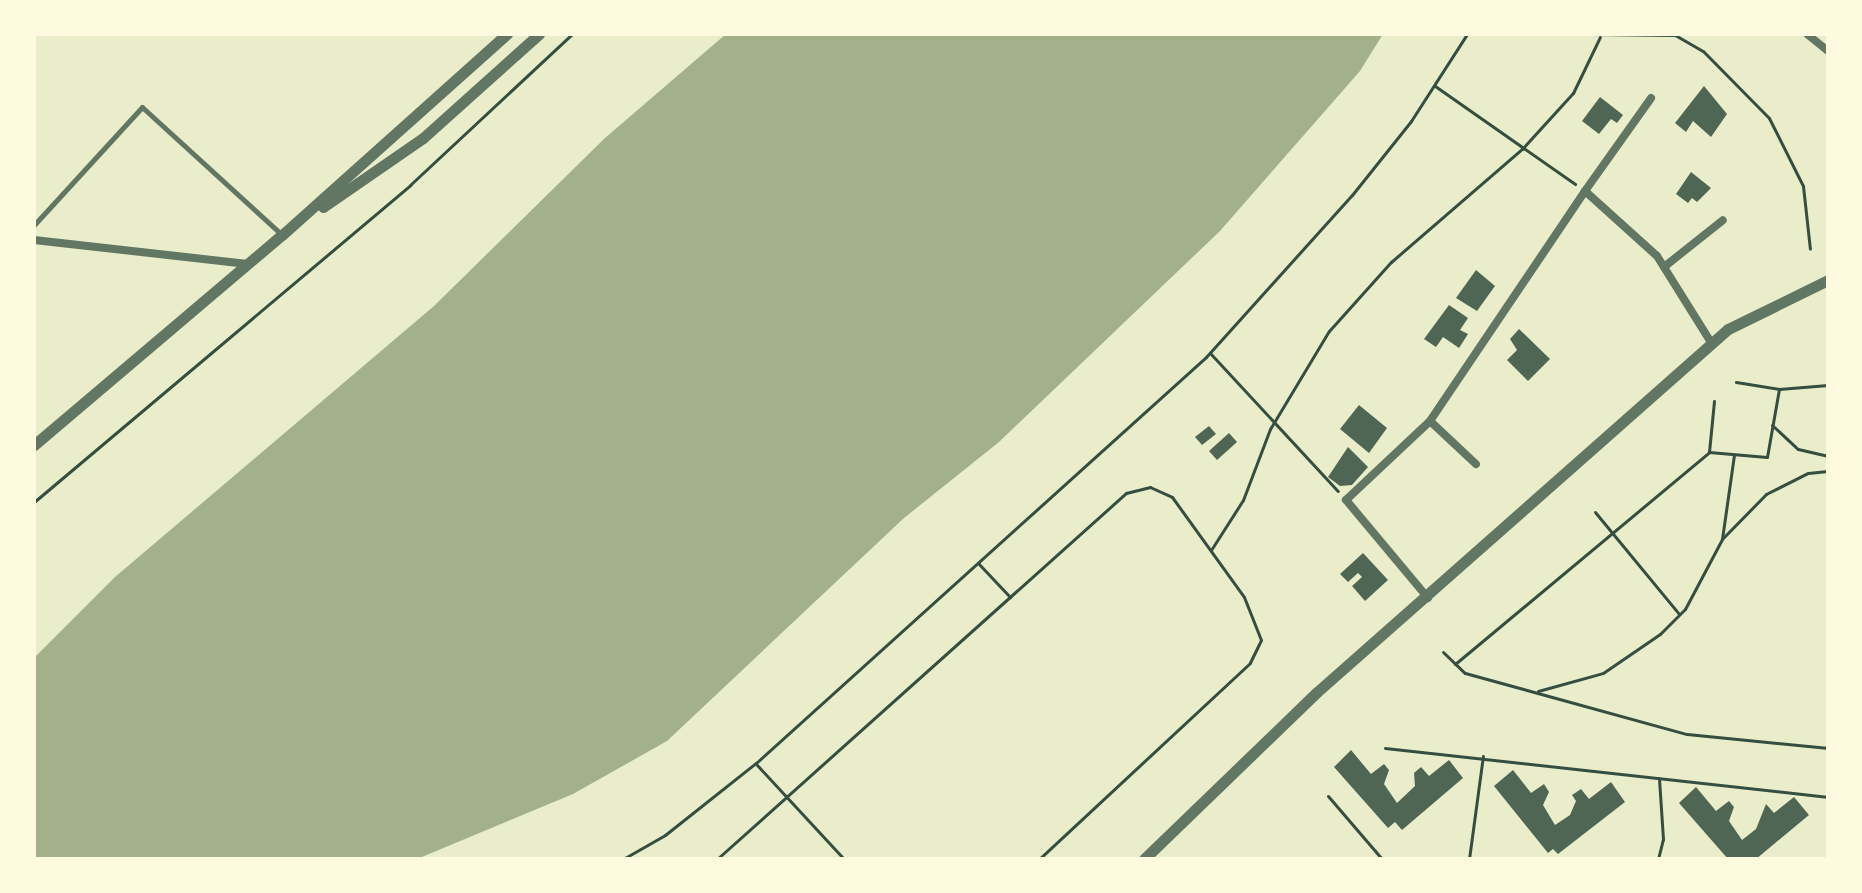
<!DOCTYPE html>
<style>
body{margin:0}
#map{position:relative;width:1862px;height:893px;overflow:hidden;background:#e9edc9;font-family:"Open Sans",sans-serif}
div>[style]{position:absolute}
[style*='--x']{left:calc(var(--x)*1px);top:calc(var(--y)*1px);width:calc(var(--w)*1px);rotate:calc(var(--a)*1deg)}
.water>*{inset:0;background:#a3b18a}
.building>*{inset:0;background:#4f6655}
.path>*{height:3px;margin:-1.5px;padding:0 1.5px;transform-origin:1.5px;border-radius:1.5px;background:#344e41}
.service>*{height:5px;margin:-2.5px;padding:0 2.5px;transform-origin:2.5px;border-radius:2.5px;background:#617663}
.minor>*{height:8px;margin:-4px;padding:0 4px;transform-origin:4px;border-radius:4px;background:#617663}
.tertiary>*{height:11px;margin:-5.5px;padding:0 5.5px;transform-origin:5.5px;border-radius:5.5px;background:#617663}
span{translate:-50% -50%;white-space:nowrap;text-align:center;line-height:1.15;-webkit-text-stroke:6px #fefae0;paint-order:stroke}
.frame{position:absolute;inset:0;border:36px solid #fefae0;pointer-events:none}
</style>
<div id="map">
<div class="water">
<div style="clip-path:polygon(726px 34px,1383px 34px,1360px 71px,1220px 231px,999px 442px,904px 518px,667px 741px,573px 794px,417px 859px,34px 859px,34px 658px,115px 577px,434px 306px,605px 138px)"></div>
</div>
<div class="building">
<div style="clip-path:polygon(1704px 86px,1727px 114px,1711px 137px,1693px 121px,1686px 132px,1675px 123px)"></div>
<div style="clip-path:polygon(1600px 97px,1623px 115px,1617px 123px,1611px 119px,1599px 134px,1582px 121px)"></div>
<div style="clip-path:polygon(1691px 172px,1711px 188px,1697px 202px,1692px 198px,1688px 203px,1676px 194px)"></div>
<div style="clip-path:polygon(1476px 270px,1495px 286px,1477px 311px,1456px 298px)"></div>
<div style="clip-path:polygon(1449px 305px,1468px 318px,1460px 330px,1468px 334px,1459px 348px,1443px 337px,1436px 347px,1424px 339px)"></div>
<div style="clip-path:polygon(1519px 329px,1550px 359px,1528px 381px,1507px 360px,1517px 350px,1510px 339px)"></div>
<div style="clip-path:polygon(1359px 405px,1387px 428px,1369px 453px,1340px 429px)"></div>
<div style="clip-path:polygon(1209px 426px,1216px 434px,1202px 445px,1195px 437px)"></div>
<div style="clip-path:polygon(1229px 433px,1237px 442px,1217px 460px,1209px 451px)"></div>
<div style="clip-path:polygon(1348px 447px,1368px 467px,1352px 485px,1340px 486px,1328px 477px)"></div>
<div style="clip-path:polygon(1363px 553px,1388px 580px,1365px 601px,1352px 586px,1362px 577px,1358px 573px,1348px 582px,1340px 574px)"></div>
<div style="clip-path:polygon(1351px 750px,1371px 774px,1384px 764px,1389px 770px,1384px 784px,1397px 803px,1415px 786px,1414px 773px,1421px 767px,1429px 776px,1449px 760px,1463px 778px,1402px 830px,1395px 822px,1388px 828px,1334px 767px)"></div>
<div style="clip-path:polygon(1513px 770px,1531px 793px,1544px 784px,1549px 792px,1543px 805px,1555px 825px,1570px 815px,1576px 801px,1572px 795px,1581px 789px,1589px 799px,1611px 782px,1625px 802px,1558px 854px,1553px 849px,1548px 853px,1494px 786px)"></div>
<div style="clip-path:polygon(1696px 787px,1716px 811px,1729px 801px,1734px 807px,1729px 821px,1742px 840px,1756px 829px,1766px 804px,1774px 813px,1794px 797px,1809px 815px,1756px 859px,1728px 859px,1679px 803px)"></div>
</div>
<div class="path">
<div style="--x:1591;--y:34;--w:84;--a:0.7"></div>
<div style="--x:1675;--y:35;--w:32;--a:30"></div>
<div style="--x:1703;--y:51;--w:94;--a:45.4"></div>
<div style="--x:1769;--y:118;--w:76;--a:63.4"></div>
<div style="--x:1803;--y:186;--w:63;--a:83.7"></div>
<div style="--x:1435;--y:86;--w:171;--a:35"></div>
<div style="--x:1210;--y:353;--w:188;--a:47.2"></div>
<div style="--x:1736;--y:382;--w:44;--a:9.2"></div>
<div style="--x:1779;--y:389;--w:49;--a:-4.7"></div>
<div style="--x:1714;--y:401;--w:51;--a:95.6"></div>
<div style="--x:1709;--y:452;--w:58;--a:4.9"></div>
<div style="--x:1767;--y:457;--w:69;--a:-80"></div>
<div style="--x:1772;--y:425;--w:35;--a:43"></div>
<div style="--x:1798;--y:449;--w:31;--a:13"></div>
<div style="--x:34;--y:502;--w:492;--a:-40.1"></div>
<div style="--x:410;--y:185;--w:221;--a:-43"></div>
<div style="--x:1595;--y:512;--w:132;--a:50.5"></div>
<div style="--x:1722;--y:539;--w:63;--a:-45.6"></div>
<div style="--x:1766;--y:494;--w:47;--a:-26.6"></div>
<div style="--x:1808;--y:473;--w:20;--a:-6"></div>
<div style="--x:1211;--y:550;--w:59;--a:-57.4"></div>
<div style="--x:1243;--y:500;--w:76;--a:-69.2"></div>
<div style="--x:1270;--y:429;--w:114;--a:-59"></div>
<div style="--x:1329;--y:331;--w:93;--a:-48.1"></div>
<div style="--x:1391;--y:262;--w:173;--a:-40.8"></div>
<div style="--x:1522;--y:149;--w:76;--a:-47.7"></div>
<div style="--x:1573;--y:93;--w:62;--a:-64.3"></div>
<div style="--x:978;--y:563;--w:47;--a:46.7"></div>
<div style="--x:1443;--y:652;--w:30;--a:44"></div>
<div style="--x:1465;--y:673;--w:230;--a:15.4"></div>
<div style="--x:1687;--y:734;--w:142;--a:5.7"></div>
<div style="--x:1455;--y:664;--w:331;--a:-39.8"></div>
<div style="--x:1538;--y:691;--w:67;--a:-15.5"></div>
<div style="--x:1603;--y:673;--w:69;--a:-34.4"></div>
<div style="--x:1660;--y:634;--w:35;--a:-45"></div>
<div style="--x:1685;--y:609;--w:79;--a:-62.1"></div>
<div style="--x:1722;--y:539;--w:85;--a:-81.9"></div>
<div style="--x:1385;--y:748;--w:446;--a:6.3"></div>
<div style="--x:757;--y:765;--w:128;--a:47.2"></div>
<div style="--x:1328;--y:796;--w:83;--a:49.4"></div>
<div style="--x:623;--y:859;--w:48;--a:-29.7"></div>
<div style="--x:665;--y:835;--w:116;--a:-38.4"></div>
<div style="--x:756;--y:763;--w:606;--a:-42.06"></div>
<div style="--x:1206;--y:357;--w:218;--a:-48"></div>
<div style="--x:1352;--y:195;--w:95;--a:-51.4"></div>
<div style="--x:1411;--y:121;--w:103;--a:-57.2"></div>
<div style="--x:717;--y:859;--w:549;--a:-41.82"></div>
<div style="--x:1126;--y:493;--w:25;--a:-14"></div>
<div style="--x:1150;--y:487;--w:24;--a:24"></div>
<div style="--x:1172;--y:497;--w:123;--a:54.2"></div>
<div style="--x:1244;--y:597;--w:46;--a:68.4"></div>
<div style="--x:1261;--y:640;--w:25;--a:116"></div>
<div style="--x:1250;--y:663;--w:288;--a:137.1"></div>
<div style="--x:1469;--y:859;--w:104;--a:-82.3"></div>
<div style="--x:1658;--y:859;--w:21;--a:-76"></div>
<div style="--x:1663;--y:839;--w:61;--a:-93.8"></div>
</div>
<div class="service">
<div style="--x:34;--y:225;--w:160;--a:-47.5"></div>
<div style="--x:142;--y:107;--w:190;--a:42.4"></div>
</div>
<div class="minor">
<div style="--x:1807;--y:34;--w:27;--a:39"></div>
<div style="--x:1585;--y:191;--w:114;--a:-54.6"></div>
<div style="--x:34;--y:240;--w:215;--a:6.4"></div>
<div style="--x:1664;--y:267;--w:75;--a:-38.5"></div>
<div style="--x:1430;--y:421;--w:63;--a:43.1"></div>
<div style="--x:1428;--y:598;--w:128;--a:-129.9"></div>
<div style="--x:1346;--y:500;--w:115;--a:-43.2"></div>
<div style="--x:1430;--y:421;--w:277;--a:-56"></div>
<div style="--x:1585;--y:191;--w:97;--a:42.1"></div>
<div style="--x:1657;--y:256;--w:104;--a:58"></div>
</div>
<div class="tertiary">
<div style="--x:323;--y:207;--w:121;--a:-34.6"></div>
<div style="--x:423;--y:138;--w:156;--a:-41.9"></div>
<div style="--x:34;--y:445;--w:325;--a:-40.3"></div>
<div style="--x:282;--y:235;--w:302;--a:-41.8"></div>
<div style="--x:1144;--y:859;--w:240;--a:-44"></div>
<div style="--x:1317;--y:692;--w:548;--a:-41.45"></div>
<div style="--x:1728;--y:329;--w:111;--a:-26.1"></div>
</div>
<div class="frame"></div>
</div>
